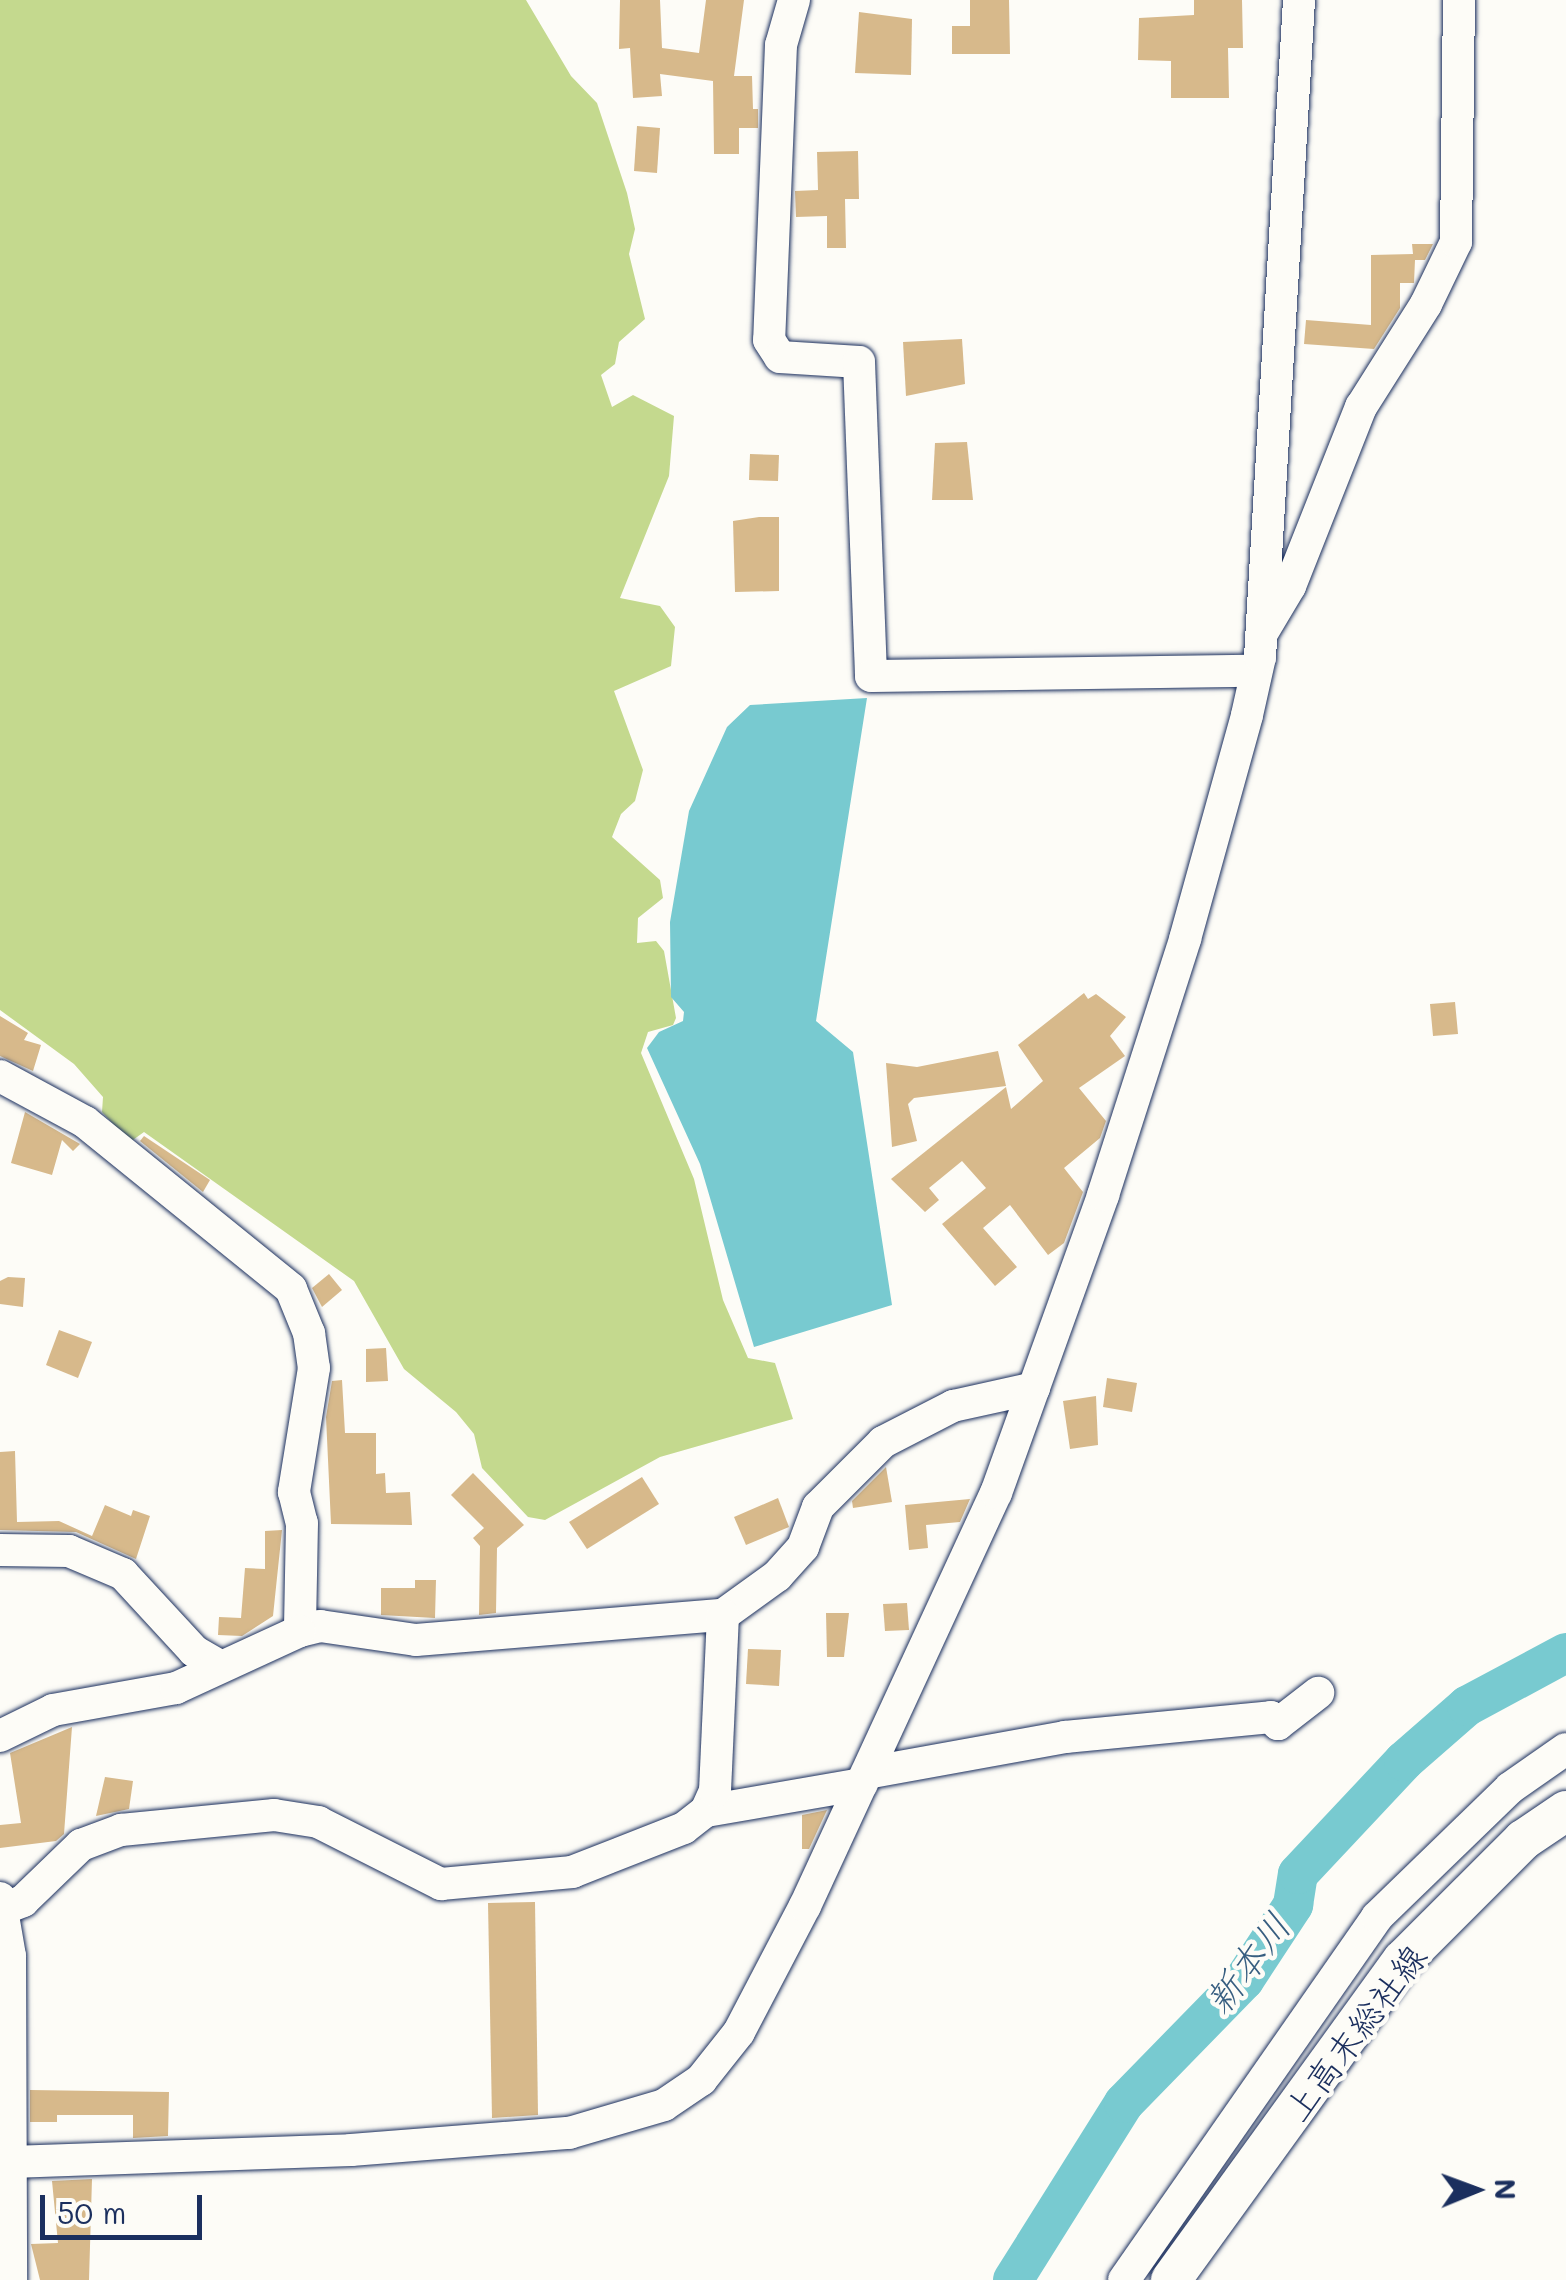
<!DOCTYPE html>
<meta charset="utf-8">
<style>
body{margin:0}
#map{position:relative;width:1566px;height:2280px;overflow:hidden;background:#fdfcf7;font-family:Mali,"Klee One",sans-serif}
div>[style]{position:absolute}
[style*='--x']{left:calc(var(--x)*1px);top:calc(var(--y)*1px);width:calc(var(--w)*1px);rotate:calc(var(--a)*1deg)}
.green>*{inset:0;background:#c4d98e}
.water>*{inset:0;background:#78cad0}
.river>*{height:40px;margin:-20px;padding:0 20px;transform-origin:20px;border-radius:20px;background:#78cad0}
.building>*{inset:0;background:#d7b98b}
.roads{filter:drop-shadow(0 0 2px #1b2f5e) drop-shadow(0 0 2px #1b2f5e)}
.minor>*{height:32px;margin:-16px;padding:0 16px;transform-origin:16px;border-radius:16px;background:#fdfcf7}
.major>*{height:40px;margin:-20px;padding:0 20px;transform-origin:20px;border-radius:20px;background:#fdfcf7}
span{translate:-50% -50%;white-space:nowrap;text-align:center;line-height:1.15;-webkit-text-stroke:9px #fdfcf7;paint-order:stroke}
.street-label{font-size:35px;color:#1b2f5e}
.water-label{font-size:38px;color:#375e80;font-style:italic}
.north{position:absolute;left:1426px;top:2140px;width:100px;height:100px;-webkit-text-stroke:8px #fdfcf7;paint-order:stroke;rotate:89deg;font-size:28px;font-weight:700;line-height:40px;text-align:center;color:#1b2f5e}
.north::after{content:'';display:block;margin:auto;width:35px;height:45px;background:#1b2f5e;clip-path:polygon(50% 0,100% 100%,50% 72%,0 100%)}
.scale{position:absolute;left:40px;top:2195px;width:162px;height:45px;box-sizing:border-box;border:5px solid #1b2f5e;border-top:0;padding-left:12px;font-size:30px;line-height:35px;white-space:nowrap;color:#1b2f5e;-webkit-text-stroke:8px #fdfcf7;paint-order:stroke}
</style>
<div id="map">
<div class="green">
<div style="clip-path:polygon(0 0,526px 0,571px 76px,597px 103px,627px 193px,635px 229px,629px 254px,645px 319px,619px 342px,615px 364px,601px 375px,612px 407px,633px 395px,674px 416px,669px 476px,620px 598px,660px 606px,675px 627px,671px 666px,614px 691px,643px 770px,635px 801px,621px 814px,612px 837px,660px 880px,663px 898px,638px 918px,637px 943px,656px 941px,664px 951px,676px 1018px,673px 1025px,648px 1032px,641px 1053px,694px 1179px,723px 1300px,748px 1358px,775px 1363px,793px 1419px,660px 1457px,545px 1520px,528px 1517px,482px 1468px,474px 1434px,456px 1412px,404px 1369px,354px 1281px,144px 1132px,130px 1142px,102px 1112px,103px 1097px,74px 1064px,0 1010px)"></div>
</div>
<div class="water">
<div style="clip-path:polygon(867px 698px,816px 1021px,853px 1052px,892px 1305px,754px 1347px,700px 1164px,647px 1048px,659px 1032px,683px 1021px,684px 1012px,671px 997px,670px 922px,689px 811px,727px 727px,750px 705px)"></div>
</div>
<div class="river">
<div style="--x:1013;--y:2280;--w:209;--a:-57.9"></div>
<div style="--x:1124;--y:2103;--w:172;--a:-45.7"></div>
<div style="--x:1244;--y:1980;--w:90;--a:-56.8"></div>
<div style="--x:1293;--y:1905;--w:31;--a:-81"></div>
<div style="--x:1298;--y:1874;--w:155;--a:-46.8"></div>
<div style="--x:1404;--y:1761;--w:84;--a:-41.1"></div>
<div style="--x:1467;--y:1706;--w:112;--a:-28.2"></div>
</div>
<div class="building">
<div style="clip-path:polygon(620px 0,660px 0,662px 48px,699px 53px,706px 0,744px 0,734px 76px,752px 76px,753px 109px,758px 109px,758px 128px,739px 128px,739px 154px,714px 154px,713px 81px,660px 74px,662px 96px,633px 98px,630px 48px,619px 49px)"></div>
<div style="clip-path:polygon(970px 0,1009px 0,1010px 54px,952px 54px,952px 26px,970px 26px)"></div>
<div style="clip-path:polygon(1194px 0,1242px 0,1243px 48px,1228px 48px,1229px 98px,1171px 98px,1171px 61px,1138px 60px,1139px 18px,1194px 15px)"></div>
<div style="clip-path:polygon(859px 12px,912px 19px,911px 75px,855px 73px)"></div>
<div style="clip-path:polygon(637px 126px,660px 128px,657px 173px,634px 171px)"></div>
<div style="clip-path:polygon(858px 151px,859px 199px,845px 199px,846px 248px,827px 248px,827px 216px,796px 217px,795px 191px,818px 190px,817px 152px)"></div>
<div style="clip-path:polygon(1412px 244px,1433px 244px,1425px 260px,1415px 260px,1414px 283px,1400px 283px,1400px 308px,1374px 349px,1304px 344px,1306px 320px,1371px 325px,1371px 255px,1413px 254px)"></div>
<div style="clip-path:polygon(962px 339px,965px 384px,906px 396px,903px 342px)"></div>
<div style="clip-path:polygon(967px 442px,973px 500px,932px 500px,935px 443px)"></div>
<div style="clip-path:polygon(750px 454px,779px 455px,778px 481px,749px 480px)"></div>
<div style="clip-path:polygon(759px 517px,779px 517px,779px 591px,735px 592px,733px 521px)"></div>
<div style="clip-path:polygon(1084px 993px,1088px 999px,1096px 994px,1126px 1017px,1110px 1036px,1125px 1056px,1079px 1088px,1106px 1121px,1100px 1138px,1064px 1168px,1083px 1192px,1064px 1243px,1048px 1255px,1010px 1205px,983px 1228px,1017px 1267px,995px 1286px,942px 1224px,986px 1188px,962px 1161px,929px 1188px,939px 1200px,925px 1212px,891px 1179px,1006px 1087px,1011px 1109px,1043px 1081px,1018px 1045px)"></div>
<div style="clip-path:polygon(1455px 1002px,1458px 1034px,1433px 1036px,1430px 1004px)"></div>
<div style="clip-path:polygon(0 1016px,28px 1033px,24px 1040px,41px 1045px,33px 1071px,0 1056px)"></div>
<div style="clip-path:polygon(998px 1051px,1006px 1086px,914px 1098px,908px 1104px,917px 1141px,892px 1147px,886px 1063px,917px 1067px)"></div>
<div style="clip-path:polygon(25px 1112px,80px 1144px,73px 1151px,62px 1140px,52px 1175px,11px 1163px)"></div>
<div style="clip-path:polygon(144px 1136px,210px 1180px,203px 1192px,140px 1141px)"></div>
<div style="clip-path:polygon(329px 1274px,342px 1290px,322px 1307px,312px 1288px)"></div>
<div style="clip-path:polygon(8px 1277px,25px 1278px,23px 1307px,0 1304px,0 1281px)"></div>
<div style="clip-path:polygon(59px 1330px,92px 1342px,78px 1378px,46px 1365px)"></div>
<div style="clip-path:polygon(386px 1348px,388px 1381px,366px 1382px,366px 1349px)"></div>
<div style="clip-path:polygon(1107px 1378px,1137px 1383px,1132px 1412px,1103px 1407px)"></div>
<div style="clip-path:polygon(342px 1380px,345px 1433px,376px 1433px,376px 1474px,385px 1473px,386px 1493px,410px 1492px,412px 1525px,331px 1524px,326px 1417px,332px 1381px)"></div>
<div style="clip-path:polygon(1096px 1396px,1098px 1445px,1070px 1449px,1063px 1401px)"></div>
<div style="clip-path:polygon(15px 1451px,17px 1522px,59px 1521px,92px 1536px,105px 1505px,131px 1516px,133px 1510px,150px 1516px,136px 1559px,76px 1532px,0 1530px,0 1452px)"></div>
<div style="clip-path:polygon(886px 1467px,892px 1502px,853px 1508px,852px 1501px)"></div>
<div style="clip-path:polygon(473px 1473px,524px 1525px,497px 1548px,496px 1613px,479px 1615px,480px 1546px,473px 1538px,484px 1528px,451px 1495px)"></div>
<div style="clip-path:polygon(642px 1477px,659px 1504px,587px 1549px,569px 1522px)"></div>
<div style="clip-path:polygon(778px 1498px,789px 1527px,746px 1545px,734px 1517px)"></div>
<div style="clip-path:polygon(970px 1499px,960px 1522px,926px 1525px,928px 1548px,909px 1550px,905px 1505px)"></div>
<div style="clip-path:polygon(282px 1530px,273px 1616px,242px 1636px,218px 1635px,219px 1617px,241px 1618px,245px 1568px,265px 1569px,265px 1531px)"></div>
<div style="clip-path:polygon(415px 1580px,436px 1580px,435px 1618px,381px 1615px,381px 1588px,415px 1588px)"></div>
<div style="clip-path:polygon(907px 1603px,909px 1630px,885px 1631px,883px 1604px)"></div>
<div style="clip-path:polygon(826px 1613px,849px 1613px,844px 1657px,827px 1657px)"></div>
<div style="clip-path:polygon(748px 1649px,781px 1650px,779px 1686px,746px 1684px)"></div>
<div style="clip-path:polygon(72px 1727px,64px 1834px,56px 1841px,0 1848px,0 1825px,21px 1823px,10px 1753px)"></div>
<div style="clip-path:polygon(105px 1777px,133px 1781px,129px 1809px,96px 1816px)"></div>
<div style="clip-path:polygon(827px 1810px,809px 1849px,802px 1849px,802px 1815px)"></div>
<div style="clip-path:polygon(535px 1902px,538px 2115px,492px 2118px,488px 1903px)"></div>
<div style="clip-path:polygon(30px 2090px,169px 2092px,168px 2136px,133px 2138px,133px 2115px,57px 2115px,57px 2122px,30px 2122px)"></div>
<div style="clip-path:polygon(92px 2179px,89px 2280px,40px 2280px,31px 2244px,58px 2243px,52px 2181px)"></div>
</div>
<div class="roads">
<div class="minor">
<div style="--x:794;--y:0;--w:47;--a:106.1"></div>
<div style="--x:781;--y:45;--w:295;--a:92.3"></div>
<div style="--x:769;--y:340;--w:20;--a:57"></div>
<div style="--x:780;--y:357;--w:79;--a:3.6"></div>
<div style="--x:859;--y:362;--w:314;--a:87.8"></div>
<div style="--x:871;--y:676;--w:381;--a:-0.8"></div>
<div style="--x:1262;--y:633;--w:55;--a:-59.2"></div>
<div style="--x:1290;--y:586;--w:193;--a:-68.4"></div>
<div style="--x:1361;--y:407;--w:122;--a:-57.7"></div>
<div style="--x:1426;--y:304;--w:69;--a:-64.2"></div>
<div style="--x:1456;--y:242;--w:242;--a:-89.3"></div>
<div style="--x:0;--y:1076;--w:97;--a:28.4"></div>
<div style="--x:85;--y:1122;--w:265;--a:39"></div>
<div style="--x:291;--y:1289;--w:48;--a:67.8"></div>
<div style="--x:309;--y:1333;--w:35;--a:82"></div>
<div style="--x:314;--y:1368;--w:126;--a:99.2"></div>
<div style="--x:294;--y:1492;--w:32;--a:76"></div>
<div style="--x:302;--y:1523;--w:108;--a:91.1"></div>
<div style="--x:300;--y:1631;--w:21;--a:-14"></div>
<div style="--x:320;--y:1626;--w:97;--a:8.3"></div>
<div style="--x:416;--y:1640;--w:308;--a:-4.7"></div>
<div style="--x:723;--y:1615;--w:67;--a:-35.8"></div>
<div style="--x:777;--y:1576;--w:39;--a:-48"></div>
<div style="--x:803;--y:1547;--w:43;--a:-69.4"></div>
<div style="--x:818;--y:1507;--w:92;--a:-45"></div>
<div style="--x:883;--y:1442;--w:79;--a:-27.2"></div>
<div style="--x:953;--y:1406;--w:83;--a:-12.5"></div>
<div style="--x:0;--y:1550;--w:69;--a:0.8"></div>
<div style="--x:69;--y:1551;--w:59;--a:23.1"></div>
<div style="--x:123;--y:1574;--w:105;--a:47.3"></div>
<div style="--x:194;--y:1651;--w:30;--a:30"></div>
<div style="--x:0;--y:1736;--w:59;--a:-26.1"></div>
<div style="--x:53;--y:1710;--w:125;--a:-10.1"></div>
<div style="--x:176;--y:1688;--w:136;--a:-24.7"></div>
<div style="--x:867;--y:1773;--w:201;--a:-10.3"></div>
<div style="--x:1065;--y:1737;--w:207;--a:-5.5"></div>
<div style="--x:1271;--y:1717;--w:10;--a:45"></div>
<div style="--x:1278;--y:1724;--w:51;--a:-37.8"></div>
<div style="--x:706;--y:1811;--w:158;--a:-9.8"></div>
<div style="--x:0;--y:1898;--w:59;--a:80.2"></div>
<div style="--x:10;--y:1956;--w:324;--a:89.8"></div>
<div style="--x:0;--y:1910;--w:25;--a:-21"></div>
<div style="--x:23;--y:1901;--w:81;--a:-44"></div>
<div style="--x:81;--y:1845;--w:43;--a:-20.6"></div>
<div style="--x:121;--y:1830;--w:154;--a:-5.6"></div>
<div style="--x:274;--y:1815;--w:45;--a:9"></div>
<div style="--x:318;--y:1822;--w:138;--a:26.8"></div>
<div style="--x:441;--y:1884;--w:132;--a:-5.2"></div>
<div style="--x:572;--y:1872;--w:120;--a:-21.4"></div>
<div style="--x:684;--y:1828;--w:28;--a:-38"></div>
<div style="--x:706;--y:1811;--w:22;--a:-66"></div>
<div style="--x:715;--y:1791;--w:176;--a:-87.4"></div>
<div style="--x:11;--y:2162;--w:340;--a:-2"></div>
<div style="--x:351;--y:2150;--w:219;--a:-4.5"></div>
<div style="--x:569;--y:2133;--w:99;--a:-16.4"></div>
<div style="--x:664;--y:2105;--w:45;--a:-34"></div>
<div style="--x:701;--y:2080;--w:61;--a:-51.6"></div>
<div style="--x:739;--y:2032;--w:142;--a:-62.4"></div>
<div style="--x:805;--y:1906;--w:455;--a:-65.2"></div>
<div style="--x:996;--y:1493;--w:317;--a:-70.2"></div>
<div style="--x:1103;--y:1195;--w:269;--a:-72.2"></div>
<div style="--x:1185;--y:939;--w:232;--a:-74.5"></div>
<div style="--x:1247;--y:715;--w:59;--a:-77.4"></div>
<div style="--x:1260;--y:657;--w:658;--a:-86.6"></div>
<div style="--x:1124;--y:2280;--w:442;--a:-55.1"></div>
<div style="--x:1377;--y:1917;--w:185;--a:-44.1"></div>
<div style="--x:1510;--y:1788;--w:68;--a:-34.9"></div>
</div>
<div class="major">
<div style="--x:1171;--y:2280;--w:395;--a:-54.1"></div>
<div style="--x:1403;--y:1960;--w:170;--a:-45"></div>
<div style="--x:1523;--y:1840;--w:52;--a:-34"></div>
</div>
</div>
<div class="street-label">
<span style="left:1354px;top:2032px;rotate:-53deg">上高末総社線</span>
</div>
<div class="water-label">
<span style="left:1247px;top:1963px;rotate:-53deg">新本川</span>
</div>
<div class="north">N</div>
<div class="scale">50 m</div>
</div>
